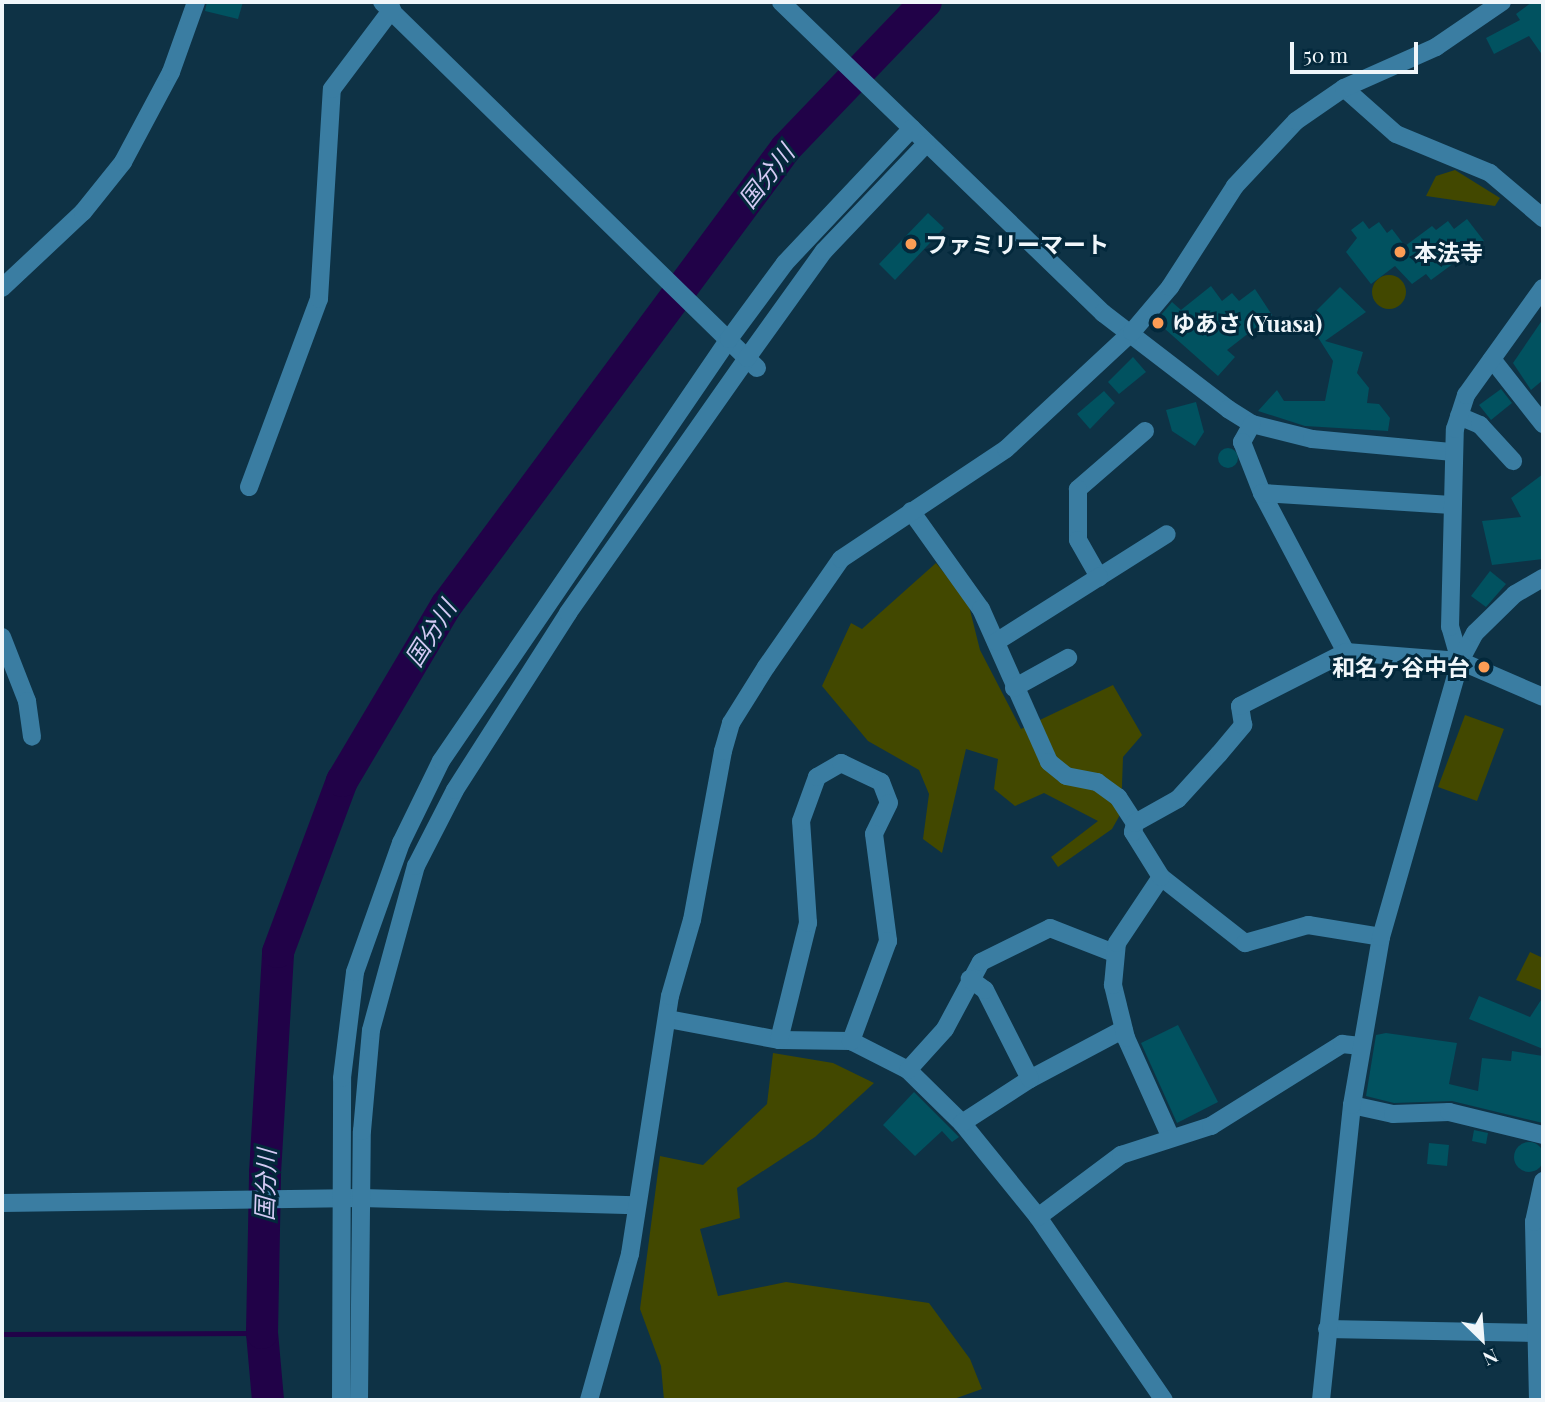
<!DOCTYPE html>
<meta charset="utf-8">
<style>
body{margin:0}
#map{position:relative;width:1545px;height:1402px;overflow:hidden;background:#0e3245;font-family:"Playfair Display","Noto Sans JP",serif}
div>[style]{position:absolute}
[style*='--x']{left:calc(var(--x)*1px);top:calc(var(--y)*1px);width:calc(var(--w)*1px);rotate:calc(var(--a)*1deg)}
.green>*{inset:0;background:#424800}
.round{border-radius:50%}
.stream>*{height:5px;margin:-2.5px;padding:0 2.5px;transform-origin:2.5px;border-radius:2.5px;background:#210248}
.river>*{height:32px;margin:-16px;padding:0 16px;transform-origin:16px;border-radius:16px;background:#210248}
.building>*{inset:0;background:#015260}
.minor>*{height:18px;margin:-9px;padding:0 9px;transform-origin:9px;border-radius:9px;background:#3a7da2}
.dots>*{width:19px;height:19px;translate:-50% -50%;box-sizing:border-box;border:4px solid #03283b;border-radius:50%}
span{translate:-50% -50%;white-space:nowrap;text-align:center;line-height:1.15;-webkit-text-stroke:6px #03283b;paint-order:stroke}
.poi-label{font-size:23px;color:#f0f6fa;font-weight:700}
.left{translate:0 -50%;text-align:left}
.right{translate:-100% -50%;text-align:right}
.water-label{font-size:24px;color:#d4caf4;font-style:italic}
.frame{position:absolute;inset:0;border:4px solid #f0f6fa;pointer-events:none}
.north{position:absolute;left:1447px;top:1304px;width:70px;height:70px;-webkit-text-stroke:5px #03283b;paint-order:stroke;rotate:155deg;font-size:19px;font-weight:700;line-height:28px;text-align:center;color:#f0f6fa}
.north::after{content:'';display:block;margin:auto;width:24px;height:32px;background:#f0f6fa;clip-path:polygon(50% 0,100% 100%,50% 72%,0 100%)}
.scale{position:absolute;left:1290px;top:42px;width:128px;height:32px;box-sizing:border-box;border:4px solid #f0f6fa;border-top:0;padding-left:9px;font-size:21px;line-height:24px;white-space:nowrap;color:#f0f6fa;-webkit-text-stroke:5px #03283b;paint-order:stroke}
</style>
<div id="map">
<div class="green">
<div style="clip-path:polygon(1455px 170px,1500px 198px,1495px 206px,1426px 196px,1436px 176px)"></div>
<div class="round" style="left:1372px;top:275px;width:34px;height:34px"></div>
<div style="clip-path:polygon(936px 563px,968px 602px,980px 650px,1021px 729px,1113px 685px,1142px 735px,1123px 757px,1121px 813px,1112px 829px,1058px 867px,1051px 857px,1098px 821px,1044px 793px,1015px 806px,994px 789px,998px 759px,966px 749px,942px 853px,923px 839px,929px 794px,919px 770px,868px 741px,822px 686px,851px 623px,862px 629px)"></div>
<div style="clip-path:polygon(1465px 715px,1504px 729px,1477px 801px,1438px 787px)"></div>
<div style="clip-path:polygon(1530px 952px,1543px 958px,1543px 991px,1516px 980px)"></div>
<div style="clip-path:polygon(773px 1053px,833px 1063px,874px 1083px,815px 1137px,737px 1188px,740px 1218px,700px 1229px,718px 1296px,786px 1282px,929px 1303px,970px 1359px,982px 1389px,951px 1400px,664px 1400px,661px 1366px,640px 1309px,660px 1156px,703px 1165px,767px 1104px)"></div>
</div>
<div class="stream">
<div style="--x:2;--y:1334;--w:260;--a:-0.2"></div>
</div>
<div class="river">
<div style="--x:268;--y:1400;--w:67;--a:-95.1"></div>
<div style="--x:262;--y:1333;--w:160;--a:-88.9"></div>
<div style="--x:265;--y:1173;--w:221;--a:-86.6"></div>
<div style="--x:278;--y:952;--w:183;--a:-69.5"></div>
<div style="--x:342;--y:781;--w:204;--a:-59.3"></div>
<div style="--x:446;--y:606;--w:570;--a:-53.41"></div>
<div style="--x:786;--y:148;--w:202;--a:-46.2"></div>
</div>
<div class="building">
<div style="clip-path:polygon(207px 2px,243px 2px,238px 19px,205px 11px)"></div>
<div style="clip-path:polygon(1532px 2px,1543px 2px,1543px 56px,1529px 36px,1494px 54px,1486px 38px,1520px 20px,1516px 14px)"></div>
<div style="clip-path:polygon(928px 213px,944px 228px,895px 280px,879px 264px)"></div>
<div style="clip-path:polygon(1467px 219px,1484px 241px,1431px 280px,1426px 274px,1412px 284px,1395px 266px,1371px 284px,1346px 252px,1357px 238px,1351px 230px,1363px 221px,1369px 229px,1379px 222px,1387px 233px,1392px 229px,1405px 246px,1432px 226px,1436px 230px,1448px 221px,1454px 229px)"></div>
<div style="clip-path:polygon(1211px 286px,1222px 301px,1232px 293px,1239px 301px,1255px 289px,1272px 315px,1227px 350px,1235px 357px,1218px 376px,1156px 321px,1172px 302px,1181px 310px)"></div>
<div style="clip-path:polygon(1340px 287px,1366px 312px,1325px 341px,1363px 352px,1357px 373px,1369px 388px,1367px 403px,1379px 404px,1390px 418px,1388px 431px,1305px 426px,1258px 411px,1277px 390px,1284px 401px,1325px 401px,1333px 361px,1307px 320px)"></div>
<div style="clip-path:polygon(1543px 319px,1543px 380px,1531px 390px,1513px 363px)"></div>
<div style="clip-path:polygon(1133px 357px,1146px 372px,1119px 394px,1108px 382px)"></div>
<div style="clip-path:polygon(1501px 389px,1512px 403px,1491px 420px,1479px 405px)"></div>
<div style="clip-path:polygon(1104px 391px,1115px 403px,1090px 429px,1077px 414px)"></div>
<div style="clip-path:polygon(1196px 402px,1204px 432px,1195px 446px,1172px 431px,1166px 410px)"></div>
<div class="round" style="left:1218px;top:448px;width:20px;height:20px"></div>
<div style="clip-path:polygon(1543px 474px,1543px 559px,1492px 565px,1482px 521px,1521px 517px,1511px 498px)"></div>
<div style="clip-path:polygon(1490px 571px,1506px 584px,1486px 607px,1471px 596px)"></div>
<div style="clip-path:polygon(1479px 996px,1530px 1017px,1543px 997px,1543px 1049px,1469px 1019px)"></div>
<div style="clip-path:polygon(1178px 1025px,1218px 1102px,1177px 1123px,1141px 1043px)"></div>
<div style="clip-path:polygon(1386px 1033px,1457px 1043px,1449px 1084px,1478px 1091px,1482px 1058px,1511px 1061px,1512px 1051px,1543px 1056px,1543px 1123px,1452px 1101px,1394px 1103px,1366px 1096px,1376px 1035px)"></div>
<div style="clip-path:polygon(914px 1092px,959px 1137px,952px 1142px,942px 1131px,915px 1156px,883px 1125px)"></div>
<div style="clip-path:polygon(1474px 1130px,1488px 1133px,1486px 1144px,1472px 1141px)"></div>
<div class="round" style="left:1514px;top:1142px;width:30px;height:30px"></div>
<div style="clip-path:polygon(1429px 1143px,1449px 1145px,1447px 1166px,1427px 1164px)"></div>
</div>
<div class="minor">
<div style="--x:382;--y:2;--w:524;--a:44.3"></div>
<div style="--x:781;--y:2;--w:448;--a:44"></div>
<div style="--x:1103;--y:313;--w:158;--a:37.5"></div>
<div style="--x:1228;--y:409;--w:28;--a:32"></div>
<div style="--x:1252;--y:424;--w:62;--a:14"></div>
<div style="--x:1312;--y:439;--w:142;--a:5.3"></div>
<div style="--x:1344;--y:88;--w:69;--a:41.5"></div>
<div style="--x:1396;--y:134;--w:102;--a:22.5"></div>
<div style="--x:1490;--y:173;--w:70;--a:40.3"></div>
<div style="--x:2;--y:288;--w:111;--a:-43.2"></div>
<div style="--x:83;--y:212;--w:64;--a:-51.3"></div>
<div style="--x:123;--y:162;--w:102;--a:-61.9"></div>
<div style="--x:171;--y:72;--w:74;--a:-70.3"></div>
<div style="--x:1492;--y:359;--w:83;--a:51.9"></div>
<div style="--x:1459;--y:416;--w:23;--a:23"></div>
<div style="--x:1480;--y:425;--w:49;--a:47.5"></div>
<div style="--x:1252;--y:424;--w:21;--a:119"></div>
<div style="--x:1242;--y:442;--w:55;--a:68.6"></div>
<div style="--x:1262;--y:493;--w:180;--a:62.2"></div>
<div style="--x:1145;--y:431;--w:89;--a:139.1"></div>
<div style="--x:1078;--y:489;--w:51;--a:90"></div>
<div style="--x:1078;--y:540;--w:43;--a:60.4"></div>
<div style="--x:1099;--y:577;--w:80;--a:-32.3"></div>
<div style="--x:249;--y:487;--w:201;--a:-69.6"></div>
<div style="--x:319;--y:299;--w:210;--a:-86.5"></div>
<div style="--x:332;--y:89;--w:100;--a:-53.1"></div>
<div style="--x:1262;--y:493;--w:190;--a:3.6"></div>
<div style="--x:911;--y:511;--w:120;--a:54.5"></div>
<div style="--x:981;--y:609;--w:167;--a:66"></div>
<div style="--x:1049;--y:762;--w:22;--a:39"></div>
<div style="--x:1066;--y:776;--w:32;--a:11"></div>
<div style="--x:1097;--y:782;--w:26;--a:36"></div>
<div style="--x:1118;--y:797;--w:31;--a:57"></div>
<div style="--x:2;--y:637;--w:69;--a:68.7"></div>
<div style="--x:27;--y:701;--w:36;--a:82"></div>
<div style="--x:996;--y:642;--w:122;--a:-32.3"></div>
<div style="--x:1460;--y:661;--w:35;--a:-106"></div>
<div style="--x:1450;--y:627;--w:198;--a:-88.6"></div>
<div style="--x:1455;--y:429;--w:36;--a:-72"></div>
<div style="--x:1466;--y:395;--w:132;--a:-54.3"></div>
<div style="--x:1014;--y:688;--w:62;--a:-29.1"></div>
<div style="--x:1161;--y:877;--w:107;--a:38.2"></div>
<div style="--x:1245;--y:943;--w:66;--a:-15.9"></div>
<div style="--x:1308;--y:925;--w:74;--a:9.3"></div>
<div style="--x:668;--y:1019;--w:113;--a:10.7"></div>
<div style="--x:779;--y:1040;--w:72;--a:0.8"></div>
<div style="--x:851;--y:1041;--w:64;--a:27"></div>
<div style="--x:908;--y:1070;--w:76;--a:44.5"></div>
<div style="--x:962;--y:1123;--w:121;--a:51"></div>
<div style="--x:1038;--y:1217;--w:222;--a:55.5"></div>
<div style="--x:779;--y:1040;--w:121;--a:-76.1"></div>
<div style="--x:808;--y:923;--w:102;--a:-93.9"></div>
<div style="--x:801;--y:821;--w:47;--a:-70"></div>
<div style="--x:817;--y:777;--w:28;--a:-30"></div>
<div style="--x:841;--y:763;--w:44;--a:25.4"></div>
<div style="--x:881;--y:782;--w:22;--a:69"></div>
<div style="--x:889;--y:803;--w:34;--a:116"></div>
<div style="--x:874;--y:834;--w:108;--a:82.5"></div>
<div style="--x:888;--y:941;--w:107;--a:110.3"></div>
<div style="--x:908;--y:1070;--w:55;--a:-47.9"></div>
<div style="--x:945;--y:1029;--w:76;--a:-61.8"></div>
<div style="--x:981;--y:962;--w:77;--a:-26.2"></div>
<div style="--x:1050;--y:928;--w:69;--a:21.3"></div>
<div style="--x:1030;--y:1079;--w:106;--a:-28"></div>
<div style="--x:1352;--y:1105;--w:42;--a:12.4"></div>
<div style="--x:1393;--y:1114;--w:56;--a:-2"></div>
<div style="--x:1449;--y:1112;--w:97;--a:13.7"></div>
<div style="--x:962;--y:1123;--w:81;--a:-32.9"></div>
<div style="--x:1030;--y:1079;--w:100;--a:-116.8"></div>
<div style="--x:985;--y:990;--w:19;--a:-144"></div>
<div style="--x:1171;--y:1138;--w:110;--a:-114.2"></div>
<div style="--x:1126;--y:1038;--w:55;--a:-103.8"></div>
<div style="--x:1113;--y:985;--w:42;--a:-84.6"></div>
<div style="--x:1117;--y:943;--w:79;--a:-56.3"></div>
<div style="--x:1161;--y:877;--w:53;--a:-121.9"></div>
<div style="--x:1133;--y:832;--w:9;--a:-77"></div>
<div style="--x:1135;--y:823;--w:49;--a:-29.2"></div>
<div style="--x:1178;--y:799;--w:61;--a:-47.7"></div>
<div style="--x:1219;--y:754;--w:38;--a:-50"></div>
<div style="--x:1243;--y:725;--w:19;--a:-99"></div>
<div style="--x:1240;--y:706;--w:119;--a:-27"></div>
<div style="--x:1346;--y:652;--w:114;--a:4.5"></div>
<div style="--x:1460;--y:661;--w:90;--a:23.4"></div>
<div style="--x:2;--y:1203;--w:359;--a:-0.8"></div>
<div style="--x:361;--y:1198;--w:274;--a:1.5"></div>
<div style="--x:1038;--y:1217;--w:104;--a:-36.8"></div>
<div style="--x:1121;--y:1155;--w:95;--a:-17.9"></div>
<div style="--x:1211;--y:1126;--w:155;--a:-32"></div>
<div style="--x:1342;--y:1044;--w:19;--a:6"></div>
<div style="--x:1327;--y:1329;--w:210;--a:1.1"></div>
<div style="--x:341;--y:1400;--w:322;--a:-89.8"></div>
<div style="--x:342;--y:1078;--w:107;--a:-83"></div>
<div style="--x:355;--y:972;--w:137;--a:-70.4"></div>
<div style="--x:401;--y:843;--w:91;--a:-64"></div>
<div style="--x:441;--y:761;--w:511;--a:-55.69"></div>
<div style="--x:729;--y:339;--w:94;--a:-53.6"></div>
<div style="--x:785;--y:263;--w:185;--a:-46.7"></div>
<div style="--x:359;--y:1400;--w:269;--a:-89.4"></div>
<div style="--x:362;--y:1131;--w:101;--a:-84.9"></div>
<div style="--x:371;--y:1030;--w:170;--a:-74.7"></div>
<div style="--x:416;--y:866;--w:85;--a:-62.8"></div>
<div style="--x:455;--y:790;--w:210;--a:-57.4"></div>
<div style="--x:568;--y:613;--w:312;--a:-54.9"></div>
<div style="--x:747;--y:358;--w:132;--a:-54.3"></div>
<div style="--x:824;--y:251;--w:149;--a:-46.4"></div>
<div style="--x:589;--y:1400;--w:152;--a:-74.3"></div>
<div style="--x:630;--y:1254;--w:261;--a:-81.2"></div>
<div style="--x:670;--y:996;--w:79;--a:-73.9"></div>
<div style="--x:692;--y:920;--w:172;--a:-79.6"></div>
<div style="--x:723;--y:751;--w:29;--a:-74"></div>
<div style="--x:731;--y:723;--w:66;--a:-58"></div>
<div style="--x:766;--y:667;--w:131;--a:-55.2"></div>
<div style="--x:841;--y:559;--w:198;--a:-33.7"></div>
<div style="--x:1006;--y:449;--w:172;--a:-42.9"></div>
<div style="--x:1132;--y:332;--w:59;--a:-49.8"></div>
<div style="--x:1170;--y:287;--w:120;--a:-57.2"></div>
<div style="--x:1235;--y:186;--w:89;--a:-46.8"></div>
<div style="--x:1296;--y:121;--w:58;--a:-34.5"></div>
<div style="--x:1344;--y:88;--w:101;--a:-24"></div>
<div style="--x:1436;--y:47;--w:80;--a:-34.3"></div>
<div style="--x:1321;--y:1400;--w:297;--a:-84"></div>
<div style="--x:1352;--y:1105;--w:170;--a:-80.2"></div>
<div style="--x:1381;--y:937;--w:287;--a:-74"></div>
<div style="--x:1460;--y:661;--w:32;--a:-62"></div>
<div style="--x:1475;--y:633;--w:56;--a:-44.3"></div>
<div style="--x:1515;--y:594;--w:32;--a:-30"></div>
<div style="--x:1538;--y:1400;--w:178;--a:-91.3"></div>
<div style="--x:1534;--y:1222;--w:42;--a:-77.6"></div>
</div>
<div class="dots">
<div style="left:911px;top:244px;background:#fd9d55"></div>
<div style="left:1400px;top:252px;background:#fd9d55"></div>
<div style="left:1158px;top:323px;background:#fd9d55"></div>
<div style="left:1484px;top:667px;background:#fd9d55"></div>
</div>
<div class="poi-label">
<span class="left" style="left:925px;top:244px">ファミリーマート</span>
<span class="left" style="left:1414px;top:252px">本法寺</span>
<span class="left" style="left:1172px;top:323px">ゆあさ (Yuasa)</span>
<span class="right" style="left:1470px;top:667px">和名ヶ谷中台</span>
</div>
<div class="water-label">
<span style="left:766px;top:176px;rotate:-52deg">国分川</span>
<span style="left:430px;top:633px;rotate:-58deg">国分川</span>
<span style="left:265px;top:1185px;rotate:-88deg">国分川</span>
</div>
<div class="frame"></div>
<div class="north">N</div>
<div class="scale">50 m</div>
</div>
